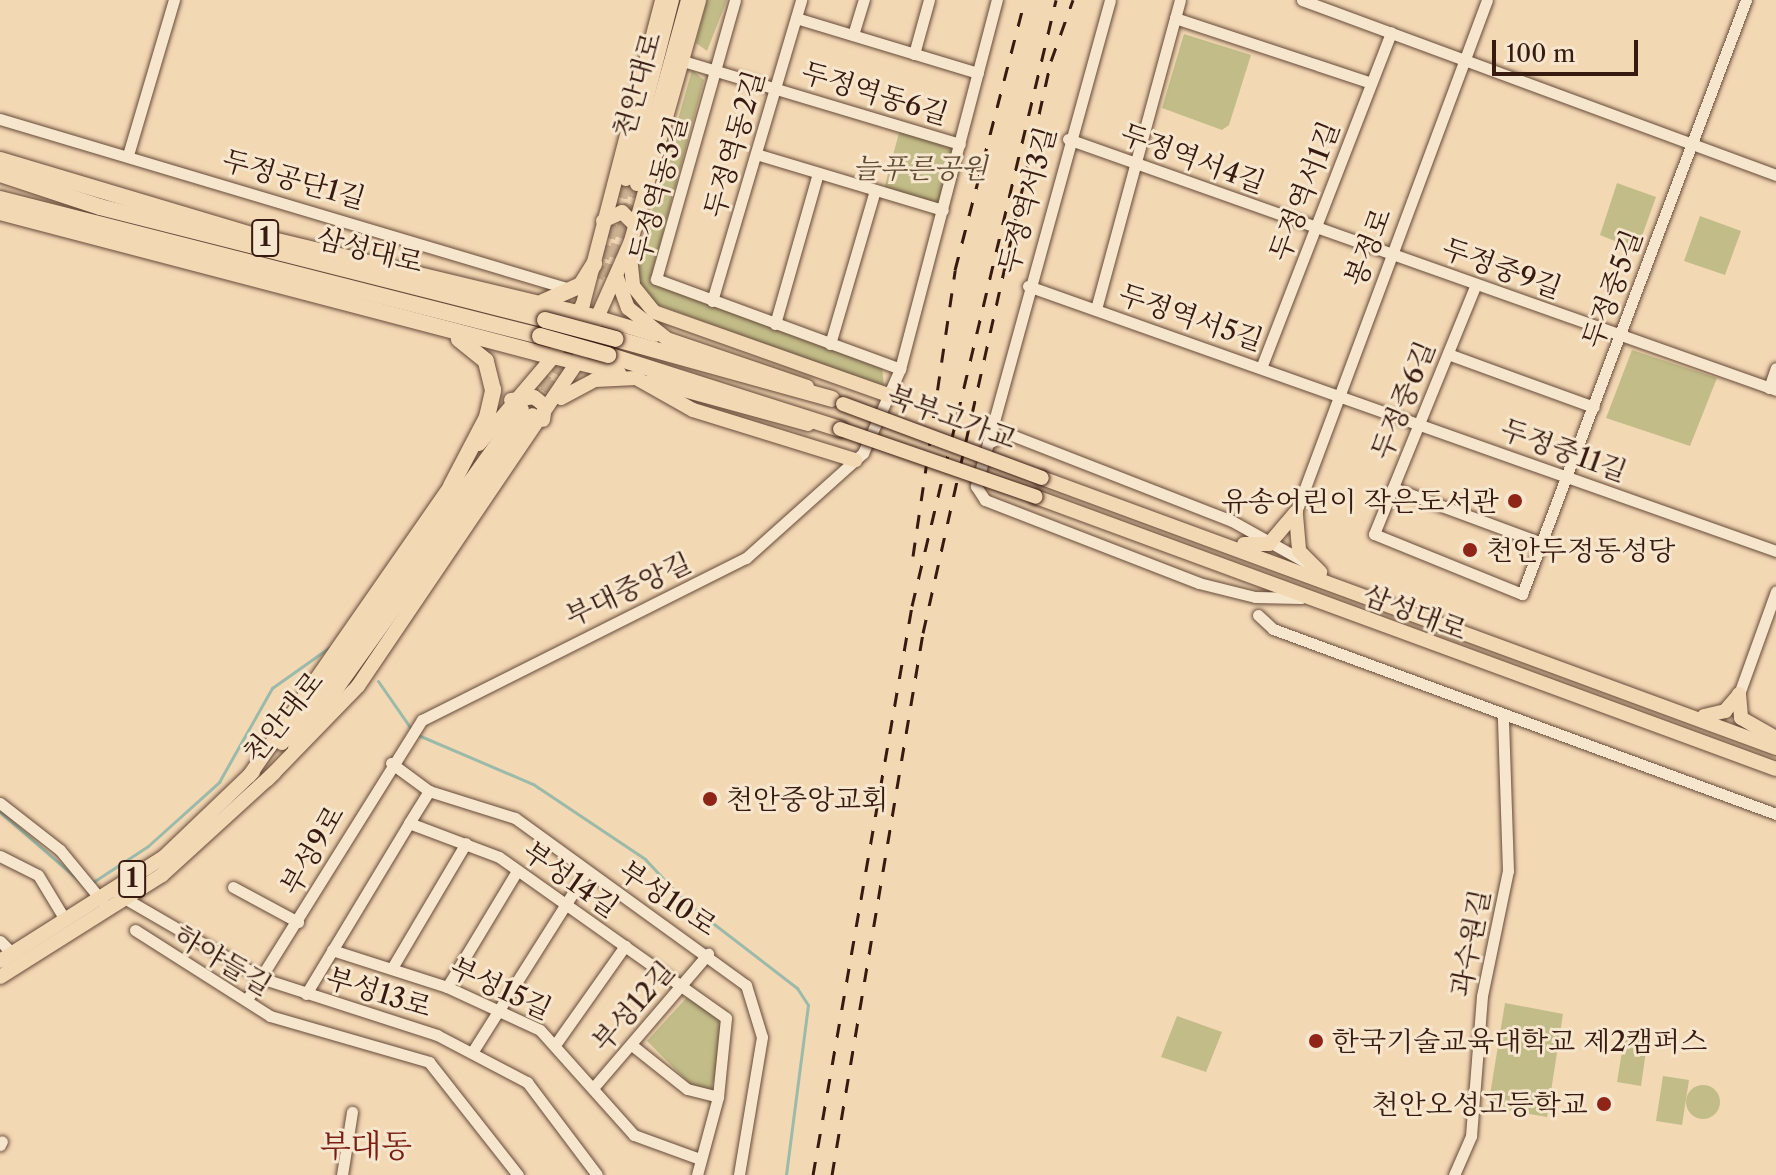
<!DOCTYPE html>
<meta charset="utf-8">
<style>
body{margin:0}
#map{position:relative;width:1776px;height:1175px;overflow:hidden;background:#f3d8b4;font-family:"Libre Caslon Text","Noto Serif KR",serif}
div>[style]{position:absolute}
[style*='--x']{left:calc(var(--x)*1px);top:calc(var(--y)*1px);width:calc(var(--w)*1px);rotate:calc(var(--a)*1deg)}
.green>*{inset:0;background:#c2bc88}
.round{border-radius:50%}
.stream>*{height:3px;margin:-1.5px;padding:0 1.5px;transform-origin:1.5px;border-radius:1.5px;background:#9bbaaa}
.major-tunnel>*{height:14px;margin-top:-7px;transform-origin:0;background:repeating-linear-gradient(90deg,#cdb293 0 14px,transparent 0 21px)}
.roads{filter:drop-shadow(0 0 2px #664a39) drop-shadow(0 0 2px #664a39)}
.minor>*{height:11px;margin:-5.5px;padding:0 5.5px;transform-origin:5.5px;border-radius:5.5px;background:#f7e6ce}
.major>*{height:14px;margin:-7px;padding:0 7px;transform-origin:7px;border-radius:7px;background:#f3d8b4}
.highway>*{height:16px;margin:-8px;padding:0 8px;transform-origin:8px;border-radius:8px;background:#f3d8b4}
.rail>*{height:3px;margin-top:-1.5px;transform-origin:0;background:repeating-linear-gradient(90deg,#371a10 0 14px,transparent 0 28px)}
.bridges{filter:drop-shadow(0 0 2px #371a10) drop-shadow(0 0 2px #371a10)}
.major-bridge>*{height:14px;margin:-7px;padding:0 7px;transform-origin:7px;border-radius:7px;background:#f3d8b4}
.highway-bridge>*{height:16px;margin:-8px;padding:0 8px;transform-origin:8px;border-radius:8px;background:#f3d8b4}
.dots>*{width:22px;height:22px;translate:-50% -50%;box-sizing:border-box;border:4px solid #f7e6ce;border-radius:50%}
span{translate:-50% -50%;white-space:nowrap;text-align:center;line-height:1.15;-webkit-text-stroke:6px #f7e6ce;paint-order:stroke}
.shield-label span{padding:2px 6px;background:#f7e6ce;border:2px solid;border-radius:6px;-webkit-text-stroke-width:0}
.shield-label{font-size:26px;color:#371a10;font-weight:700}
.street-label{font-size:28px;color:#371a10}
.park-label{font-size:28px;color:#614b34;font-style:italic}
.poi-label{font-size:28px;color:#371a10}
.right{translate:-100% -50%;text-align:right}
.left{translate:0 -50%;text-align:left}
.quarter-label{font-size:32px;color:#7a1f14}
.scale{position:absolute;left:1492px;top:40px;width:146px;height:36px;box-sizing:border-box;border:4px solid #371a10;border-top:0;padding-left:10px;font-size:24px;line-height:28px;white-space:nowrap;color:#371a10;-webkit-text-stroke:6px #f7e6ce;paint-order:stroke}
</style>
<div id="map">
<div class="green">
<div style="clip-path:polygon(707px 0,727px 0,707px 51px,696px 43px)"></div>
<div style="clip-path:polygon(1184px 34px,1251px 55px,1229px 125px,1222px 130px,1162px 108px)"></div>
<div style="clip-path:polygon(692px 70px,704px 80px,650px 281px,882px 367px,884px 387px,650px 302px,641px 288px,637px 264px)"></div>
<div style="clip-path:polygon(900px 129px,956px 146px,940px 207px,884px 189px)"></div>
<div style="clip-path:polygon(1617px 183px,1656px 197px,1637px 250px,1600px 235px)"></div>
<div style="clip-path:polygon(1700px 216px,1741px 231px,1725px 275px,1684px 261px)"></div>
<div style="clip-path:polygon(1632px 350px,1717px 378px,1690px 446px,1606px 418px)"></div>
<div style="clip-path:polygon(688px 996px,718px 1018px,724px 1040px,711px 1090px,695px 1089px,647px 1041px)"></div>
<div style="clip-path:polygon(1505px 1003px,1563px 1014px,1547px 1117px,1488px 1107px)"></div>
<div style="clip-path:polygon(1177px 1016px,1222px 1032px,1206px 1072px,1161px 1057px)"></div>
<div style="clip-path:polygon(1625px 1033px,1648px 1037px,1641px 1086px,1617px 1082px)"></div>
<div style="clip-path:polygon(1663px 1076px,1689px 1080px,1682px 1125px,1656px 1121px)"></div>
<div class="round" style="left:1686px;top:1085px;width:34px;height:34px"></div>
</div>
<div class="stream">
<div style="--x:378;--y:681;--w:60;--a:55.2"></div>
<div style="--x:418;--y:735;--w:125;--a:23.1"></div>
<div style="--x:533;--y:784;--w:135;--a:33.8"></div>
<div style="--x:645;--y:859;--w:57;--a:47.1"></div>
<div style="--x:684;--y:901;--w:143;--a:37.6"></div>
<div style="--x:797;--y:988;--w:20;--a:57"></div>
<div style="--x:808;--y:1005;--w:171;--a:97.4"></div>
<div style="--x:0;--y:812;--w:108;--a:40.9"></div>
<div style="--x:90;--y:884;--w:69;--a:-33.2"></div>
<div style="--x:148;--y:846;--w:96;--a:-42"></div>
<div style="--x:219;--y:782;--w:108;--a:-60.6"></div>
<div style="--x:272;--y:688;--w:71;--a:-35.3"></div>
</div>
<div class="major-tunnel">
<div style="--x:596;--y:278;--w:103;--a:-73.1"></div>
<div style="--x:608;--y:278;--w:98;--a:-72.9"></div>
<div style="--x:526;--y:403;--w:51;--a:-55.4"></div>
<div style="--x:536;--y:411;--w:87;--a:-59.6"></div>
</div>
<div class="roads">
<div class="minor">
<div style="--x:735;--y:0;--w:290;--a:105.8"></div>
<div style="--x:656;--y:279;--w:260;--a:20.2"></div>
<div style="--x:1302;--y:0;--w:505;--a:20.26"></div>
<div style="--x:796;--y:18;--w:190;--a:16.8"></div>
<div style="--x:1175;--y:18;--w:206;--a:18.3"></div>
<div style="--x:853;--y:35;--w:37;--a:-73"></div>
<div style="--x:914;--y:54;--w:56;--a:-74.5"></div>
<div style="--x:683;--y:61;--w:289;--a:16.7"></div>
<div style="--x:0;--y:119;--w:598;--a:16.62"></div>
<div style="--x:1068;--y:139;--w:751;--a:19.52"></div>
<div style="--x:756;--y:154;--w:195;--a:16.7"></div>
<div style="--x:128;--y:155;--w:162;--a:-73.5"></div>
<div style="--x:1476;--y:284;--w:270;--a:112.2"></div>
<div style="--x:1374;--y:534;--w:160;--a:22.1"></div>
<div style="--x:1522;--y:594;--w:635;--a:-69.34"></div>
<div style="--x:1028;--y:286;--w:794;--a:19.51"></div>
<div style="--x:712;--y:301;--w:314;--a:-73.5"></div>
<div style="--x:1096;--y:309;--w:320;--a:-74.8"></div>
<div style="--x:775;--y:324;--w:157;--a:-74.1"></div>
<div style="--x:830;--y:344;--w:160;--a:-73.7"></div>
<div style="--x:1448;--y:354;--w:155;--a:20"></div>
<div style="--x:1261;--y:368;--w:360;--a:-68.8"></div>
<div style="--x:1769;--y:388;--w:21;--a:-71"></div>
<div style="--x:988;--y:443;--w:459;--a:-74.6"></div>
<div style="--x:1393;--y:488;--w:161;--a:20.3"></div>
<div style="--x:1296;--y:512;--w:546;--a:-69.54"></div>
<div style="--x:1301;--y:598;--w:46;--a:-178.8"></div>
<div style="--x:1255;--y:597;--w:58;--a:-166"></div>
<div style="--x:1199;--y:583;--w:230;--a:-158.8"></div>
<div style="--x:985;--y:500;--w:17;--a:-123"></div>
<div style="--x:976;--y:486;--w:45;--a:-74.4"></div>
<div style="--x:988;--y:443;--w:23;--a:-23"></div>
<div style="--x:1009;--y:434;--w:239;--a:21.3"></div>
<div style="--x:1232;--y:521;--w:86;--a:29.2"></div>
<div style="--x:1258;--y:615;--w:21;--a:43"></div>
<div style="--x:1273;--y:629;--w:536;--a:20.19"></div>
<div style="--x:1739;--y:694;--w:109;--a:-70.2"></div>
<div style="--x:391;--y:763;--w:47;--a:36.4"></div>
<div style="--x:429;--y:791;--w:90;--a:17.4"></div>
<div style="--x:515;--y:818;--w:285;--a:35.9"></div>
<div style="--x:746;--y:985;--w:54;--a:72.9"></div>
<div style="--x:762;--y:1037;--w:140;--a:99.5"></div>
<div style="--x:0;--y:803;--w:76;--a:38.1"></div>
<div style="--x:60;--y:850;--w:66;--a:50.5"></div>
<div style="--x:409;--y:823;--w:38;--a:-58"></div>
<div style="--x:0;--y:856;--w:42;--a:26.6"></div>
<div style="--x:38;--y:875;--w:50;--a:58.8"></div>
<div style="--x:233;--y:887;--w:74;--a:28.3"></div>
<div style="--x:119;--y:895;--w:168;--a:30.1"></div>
<div style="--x:264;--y:979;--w:182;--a:17.9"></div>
<div style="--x:437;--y:1035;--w:102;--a:27.6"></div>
<div style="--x:527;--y:1082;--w:116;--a:53"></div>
<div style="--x:135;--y:930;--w:160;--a:32.5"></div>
<div style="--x:270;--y:1016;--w:166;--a:16.1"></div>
<div style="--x:429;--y:1062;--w:144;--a:51.8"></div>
<div style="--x:0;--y:941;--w:16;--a:45"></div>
<div style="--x:332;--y:950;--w:121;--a:17.8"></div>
<div style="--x:447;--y:987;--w:102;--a:24.8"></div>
<div style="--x:540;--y:1030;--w:141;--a:48.2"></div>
<div style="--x:634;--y:1135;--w:70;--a:20"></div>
<div style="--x:392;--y:968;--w:145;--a:-59.4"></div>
<div style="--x:447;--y:987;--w:135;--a:-58.9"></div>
<div style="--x:306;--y:994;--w:200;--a:-58.9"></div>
<div style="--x:409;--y:823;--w:96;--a:20.7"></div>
<div style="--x:499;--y:857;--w:278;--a:35.3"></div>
<div style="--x:726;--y:1018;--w:79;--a:95.8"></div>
<div style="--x:718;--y:1097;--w:81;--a:105.1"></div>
<div style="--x:248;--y:998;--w:328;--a:-58"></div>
<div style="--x:422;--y:720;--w:362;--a:-26.6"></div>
<div style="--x:746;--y:558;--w:157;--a:-41.9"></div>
<div style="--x:863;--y:453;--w:92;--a:-66.2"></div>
<div style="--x:900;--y:369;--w:382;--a:-75.3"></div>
<div style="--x:557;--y:1042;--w:118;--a:-54.7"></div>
<div style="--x:633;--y:1046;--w:69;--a:38.5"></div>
<div style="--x:687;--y:1089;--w:32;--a:14"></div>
<div style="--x:473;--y:1051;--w:212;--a:-57.7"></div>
<div style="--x:593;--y:1088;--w:177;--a:-49.4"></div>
<div style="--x:0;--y:1145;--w:4;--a:-63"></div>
<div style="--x:342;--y:1175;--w:64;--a:-81"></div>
<div style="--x:1454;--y:1175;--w:43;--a:-66.4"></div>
<div style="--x:1471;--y:1136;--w:140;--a:-85.5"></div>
<div style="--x:1482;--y:996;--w:128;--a:-78.3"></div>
<div style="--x:1508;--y:871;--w:154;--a:-91.9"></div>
</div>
<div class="major">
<div style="--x:626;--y:179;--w:185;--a:-75.6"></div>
<div style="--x:637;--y:184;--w:191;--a:-74.5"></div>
<div style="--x:603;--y:221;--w:21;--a:-25"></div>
<div style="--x:622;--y:212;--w:20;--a:45"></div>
<div style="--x:630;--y:256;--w:30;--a:84"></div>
<div style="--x:633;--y:286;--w:33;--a:51"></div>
<div style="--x:654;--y:312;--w:251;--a:19.5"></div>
<div style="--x:617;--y:278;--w:32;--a:70"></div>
<div style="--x:628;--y:308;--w:50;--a:38.5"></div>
<div style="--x:667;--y:339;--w:148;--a:18.9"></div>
<div style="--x:599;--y:318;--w:59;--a:16.6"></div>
<div style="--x:553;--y:357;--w:68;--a:13.6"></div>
<div style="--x:651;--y:381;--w:163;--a:15.3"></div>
<div style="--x:561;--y:398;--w:38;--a:-28"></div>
<div style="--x:595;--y:380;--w:41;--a:-2.8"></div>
<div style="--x:636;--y:378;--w:65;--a:29.3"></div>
<div style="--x:693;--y:410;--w:170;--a:17.2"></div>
<div style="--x:511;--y:400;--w:23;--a:-7"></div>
<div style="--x:534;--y:397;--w:14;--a:39"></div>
<div style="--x:545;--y:406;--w:14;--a:98"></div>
<div style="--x:479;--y:444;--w:114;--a:-49.6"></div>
<div style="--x:553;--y:357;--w:61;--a:-60.5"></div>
<div style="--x:583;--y:304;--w:314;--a:-75.4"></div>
<div style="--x:1042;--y:478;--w:782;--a:20.2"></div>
<div style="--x:1036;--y:497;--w:788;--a:20.18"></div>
<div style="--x:1296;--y:515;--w:36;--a:85"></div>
<div style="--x:1299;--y:551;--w:30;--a:45"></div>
<div style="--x:1244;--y:544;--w:25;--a:0"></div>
<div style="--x:1269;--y:544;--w:42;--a:-49.8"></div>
<div style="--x:1739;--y:694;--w:24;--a:85"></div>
<div style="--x:1741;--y:718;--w:40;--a:29.7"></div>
<div style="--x:1704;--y:716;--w:22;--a:-13"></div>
<div style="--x:1725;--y:711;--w:21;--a:-49"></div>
<div style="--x:282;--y:743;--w:411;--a:-54.3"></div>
<div style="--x:295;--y:747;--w:408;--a:-54.4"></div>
<div style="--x:249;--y:776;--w:363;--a:-55.2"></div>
<div style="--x:267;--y:780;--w:131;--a:-45.9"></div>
<div style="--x:358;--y:686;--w:390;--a:-55.9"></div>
<div style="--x:577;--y:363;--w:133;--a:-66.1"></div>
<div style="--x:631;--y:241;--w:250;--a:-74.2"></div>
<div style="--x:0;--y:961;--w:194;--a:-32.4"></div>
<div style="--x:164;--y:857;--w:123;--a:-43.7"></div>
<div style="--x:0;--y:977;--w:191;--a:-32.2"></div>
<div style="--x:162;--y:875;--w:151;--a:-42.3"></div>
</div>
<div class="highway">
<div style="--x:0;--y:160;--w:263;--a:16.6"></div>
<div style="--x:252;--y:235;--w:357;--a:13.5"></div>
<div style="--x:0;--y:174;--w:105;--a:18.3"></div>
<div style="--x:100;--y:207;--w:459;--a:14.2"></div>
<div style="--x:0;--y:199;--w:557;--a:14.24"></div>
<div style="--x:0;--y:212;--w:572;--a:14.69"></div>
<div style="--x:543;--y:302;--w:42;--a:-24.1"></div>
<div style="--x:581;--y:285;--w:25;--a:-58"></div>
<div style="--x:616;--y:339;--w:224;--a:15.5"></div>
<div style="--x:608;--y:355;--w:244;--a:17.7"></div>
<div style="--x:451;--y:486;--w:78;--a:-62.4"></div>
<div style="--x:487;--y:417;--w:28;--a:-77"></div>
<div style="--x:493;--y:390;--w:30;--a:-104"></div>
<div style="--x:486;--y:361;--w:35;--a:-141"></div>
</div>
</div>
<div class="rail">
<div style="--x:913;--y:556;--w:289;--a:-81.6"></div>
<div style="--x:955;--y:270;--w:279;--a:-75.5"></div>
<div style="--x:813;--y:1175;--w:578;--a:-80.13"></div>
<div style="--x:912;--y:606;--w:623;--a:-76.63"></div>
<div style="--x:832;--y:1175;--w:550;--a:-80.47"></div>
<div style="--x:923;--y:633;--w:586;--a:-77.39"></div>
<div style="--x:1051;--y:61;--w:65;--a:-70.2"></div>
</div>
<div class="bridges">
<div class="major-bridge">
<div style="--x:843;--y:404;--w:212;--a:20.4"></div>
<div style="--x:840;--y:429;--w:207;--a:19.1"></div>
</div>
<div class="highway-bridge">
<div style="--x:545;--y:320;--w:73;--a:15"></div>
<div style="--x:540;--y:336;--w:71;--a:15.6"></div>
</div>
</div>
<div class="dots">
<div style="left:1515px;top:501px;background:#8f2418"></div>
<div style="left:1470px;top:550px;background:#8f2418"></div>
<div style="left:710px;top:799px;background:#8f2418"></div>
<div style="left:1316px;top:1041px;background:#8f2418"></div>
<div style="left:1604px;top:1104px;background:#8f2418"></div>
</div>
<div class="shield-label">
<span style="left:265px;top:238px">1</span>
<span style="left:132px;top:879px">1</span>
</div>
<div class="street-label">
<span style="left:637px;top:85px;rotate:-74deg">천안대로</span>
<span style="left:875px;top:93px;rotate:17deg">두정역동6길</span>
<span style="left:734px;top:144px;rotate:-74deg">두정역동2길</span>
<span style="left:1193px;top:158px;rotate:20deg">두정역서4길</span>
<span style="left:294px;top:179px;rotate:16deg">두정공단1길</span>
<span style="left:658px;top:189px;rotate:-75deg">두정역동3길</span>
<span style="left:1304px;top:191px;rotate:-69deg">두정역서1길</span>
<span style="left:1027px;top:200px;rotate:-75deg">두정역서3길</span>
<span style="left:1368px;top:247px;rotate:-69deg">봉정로</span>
<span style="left:370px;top:250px;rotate:14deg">삼성대로</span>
<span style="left:1502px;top:268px;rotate:20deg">두정중9길</span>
<span style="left:1612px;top:289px;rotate:-70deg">두정중5길</span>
<span style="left:1191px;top:317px;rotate:19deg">두정역서5길</span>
<span style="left:1403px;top:400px;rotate:-68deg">두정중6길</span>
<span style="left:952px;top:417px;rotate:20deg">북부고가교</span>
<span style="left:1564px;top:450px;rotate:20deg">두정중11길</span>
<span style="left:628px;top:589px;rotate:-25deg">부대중앙길</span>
<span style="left:1415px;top:612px;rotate:21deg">삼성대로</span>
<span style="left:283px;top:717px;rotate:-51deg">천안대로</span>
<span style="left:312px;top:850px;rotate:-60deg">부성9로</span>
<span style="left:571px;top:879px;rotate:35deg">부성14길</span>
<span style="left:668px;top:898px;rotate:34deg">부성10로</span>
<span style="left:1470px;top:943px;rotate:-79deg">과수원길</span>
<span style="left:223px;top:960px;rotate:31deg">하야들길</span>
<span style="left:501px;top:988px;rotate:25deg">부성15길</span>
<span style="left:379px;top:992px;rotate:17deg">부성13로</span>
<span style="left:633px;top:1006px;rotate:-49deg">부성12길</span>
</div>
<div class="park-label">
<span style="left:920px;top:168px">늘푸른공원</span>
</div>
<div class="poi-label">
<span class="right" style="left:1499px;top:501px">유송어린이 작은도서관</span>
<span class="left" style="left:1486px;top:550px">천안두정동성당</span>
<span class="left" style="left:726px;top:799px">천안중앙교회</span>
<span class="left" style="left:1332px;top:1041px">한국기술교육대학교 제2캠퍼스</span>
<span class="right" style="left:1588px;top:1104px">천안오성고등학교</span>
</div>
<div class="quarter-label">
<span style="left:366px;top:1146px">부대동</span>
</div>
<div class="scale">100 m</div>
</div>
